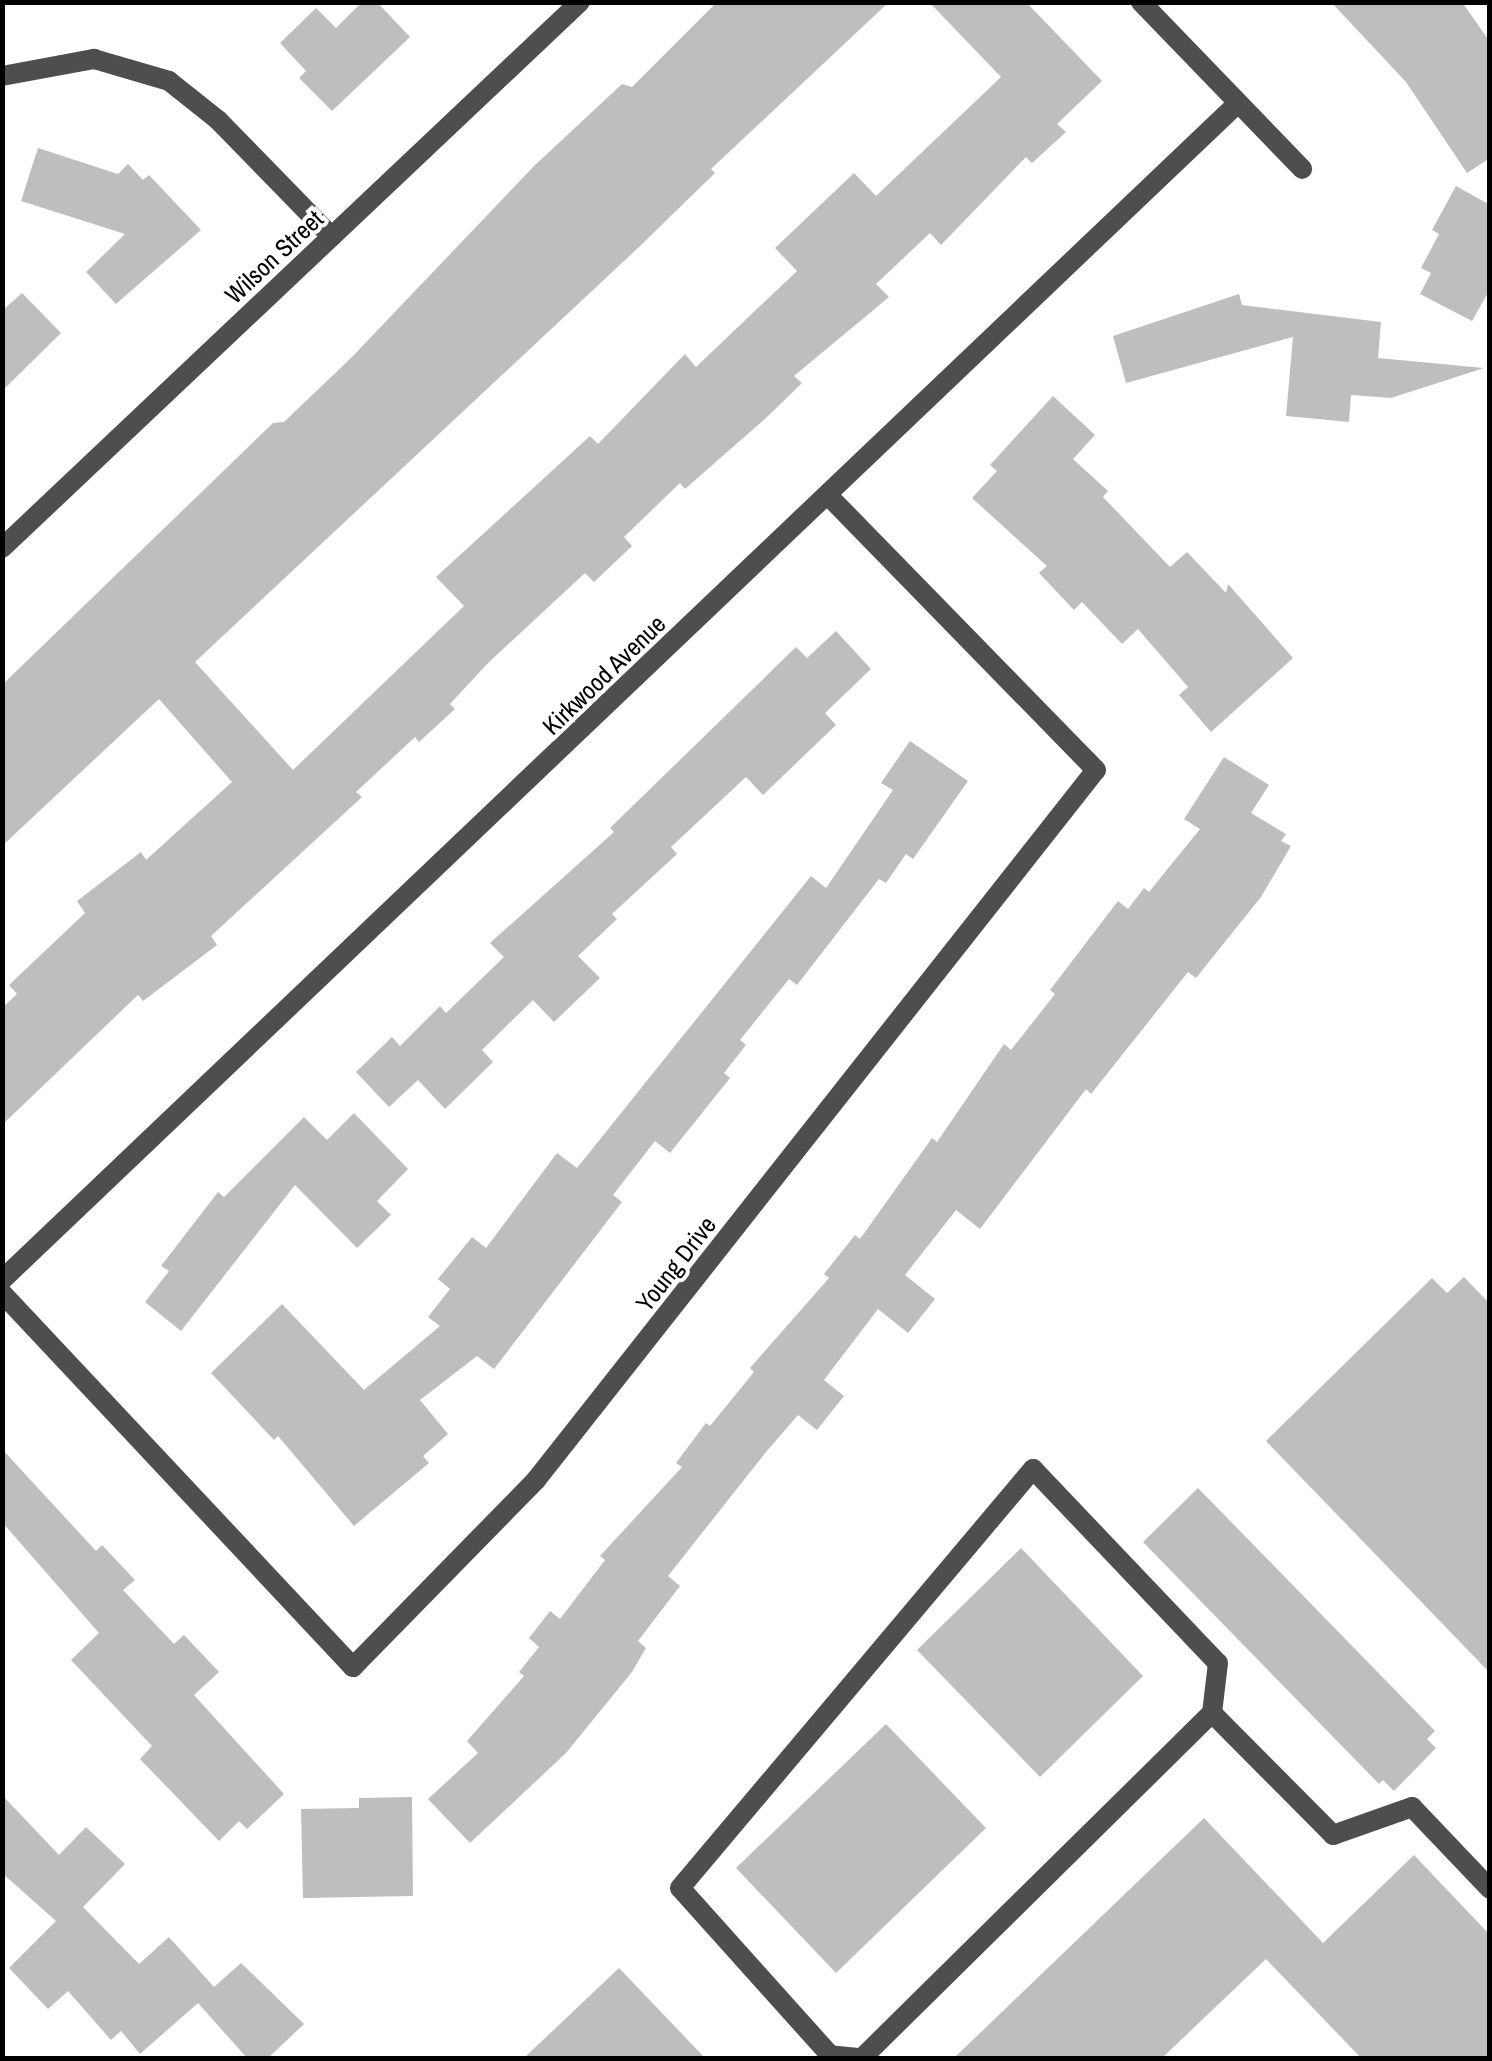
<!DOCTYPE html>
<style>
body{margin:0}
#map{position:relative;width:1492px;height:2061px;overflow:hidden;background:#fff;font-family:"Archivo Narrow",sans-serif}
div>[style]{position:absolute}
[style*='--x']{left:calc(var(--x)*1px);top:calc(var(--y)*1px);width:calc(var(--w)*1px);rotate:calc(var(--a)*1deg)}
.building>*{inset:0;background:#bebebe}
.lane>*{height:20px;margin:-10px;padding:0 10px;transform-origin:10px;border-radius:10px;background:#4e4e4e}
.street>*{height:20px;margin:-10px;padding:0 10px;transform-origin:10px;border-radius:10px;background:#4e4e4e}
span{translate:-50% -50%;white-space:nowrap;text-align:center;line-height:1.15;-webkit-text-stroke:8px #fff;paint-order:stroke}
.street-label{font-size:25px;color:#000}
.frame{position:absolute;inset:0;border:5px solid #000;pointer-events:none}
</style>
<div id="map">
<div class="building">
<div style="clip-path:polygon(362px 2px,377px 2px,410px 37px,332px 111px,299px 78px,306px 71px,280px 43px,316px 8px,336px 28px)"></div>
<div style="clip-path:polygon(717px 2px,889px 2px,711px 169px,715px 173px,639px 247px,195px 662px,293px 770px,464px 606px,436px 577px,590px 436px,598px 444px,685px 354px,696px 367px,797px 271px,775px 248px,854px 173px,876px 196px,1001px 77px,929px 2px,1026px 2px,1102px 81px,1057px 124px,1066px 132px,1032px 163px,1026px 157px,941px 245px,930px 233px,876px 284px,889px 297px,794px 376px,802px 383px,767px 417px,685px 489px,680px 483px,624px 537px,632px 546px,594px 582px,585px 573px,488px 663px,450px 704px,455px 709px,419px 742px,415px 737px,356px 792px,362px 797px,211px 936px,217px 945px,143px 1001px,138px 995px,2px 1125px,2px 1008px,17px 994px,9px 985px,85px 913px,77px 901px,141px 852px,146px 860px,232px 782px,159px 699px,2px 846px,2px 685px,273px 423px,284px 422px,352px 357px,534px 166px,622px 84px,632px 87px)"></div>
<div style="clip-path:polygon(1331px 2px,1462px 2px,1490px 42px,1490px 158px,1467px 173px,1406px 82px)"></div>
<div style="clip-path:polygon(38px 148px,118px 174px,128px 164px,143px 180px,149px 175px,201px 230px,116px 304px,86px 272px,125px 234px,21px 201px)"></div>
<div style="clip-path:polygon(1456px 186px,1490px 205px,1490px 289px,1472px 321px,1420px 294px,1431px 273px,1421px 268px,1439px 234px,1432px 230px)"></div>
<div style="clip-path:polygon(22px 293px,61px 333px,2px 391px,2px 311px)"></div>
<div style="clip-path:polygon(1239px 294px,1242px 305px,1381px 322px,1378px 358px,1484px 368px,1391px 398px,1351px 395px,1349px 422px,1286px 416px,1293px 337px,1126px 383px,1113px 336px)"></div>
<div style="clip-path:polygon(1053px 396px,1095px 435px,1073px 459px,1108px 491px,1103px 497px,1170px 567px,1187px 552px,1226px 593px,1228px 584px,1293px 658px,1211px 732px,1179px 695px,1188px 687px,1138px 629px,1122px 644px,1082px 602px,1074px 610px,1039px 573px,1047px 566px,972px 498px,997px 471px,990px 465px)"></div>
<div style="clip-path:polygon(836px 631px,871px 669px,825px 713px,836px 725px,763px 795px,746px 777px,671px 847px,677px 854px,612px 914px,617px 919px,578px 956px,600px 978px,554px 1022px,533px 1000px,482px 1050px,493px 1062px,445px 1109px,418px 1080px,389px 1107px,356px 1072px,392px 1037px,400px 1046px,440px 1006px,446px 1013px,504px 957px,490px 943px,614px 832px,610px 828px,796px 647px,807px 658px)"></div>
<div style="clip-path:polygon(910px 741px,968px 781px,913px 859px,906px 854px,886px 883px,879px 879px,797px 985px,789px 979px,740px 1040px,746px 1045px,724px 1073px,730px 1078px,670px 1153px,655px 1141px,613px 1195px,622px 1202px,494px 1369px,477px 1356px,420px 1400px,448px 1434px,423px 1456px,429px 1463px,354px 1526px,278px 1436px,274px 1440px,211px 1373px,282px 1304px,364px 1390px,440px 1326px,428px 1317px,450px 1289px,438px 1279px,472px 1237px,486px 1248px,557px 1153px,577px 1168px,811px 876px,826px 888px,893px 790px,881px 783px)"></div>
<div style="clip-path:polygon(1224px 757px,1269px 785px,1251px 813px,1286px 834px,1281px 841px,1291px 846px,1261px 897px,1196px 978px,1188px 972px,1091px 1094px,1086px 1089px,980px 1229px,956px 1210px,905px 1275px,935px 1299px,908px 1333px,878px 1309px,824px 1380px,844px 1396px,817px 1430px,798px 1415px,766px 1452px,668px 1576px,680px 1586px,638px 1641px,646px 1648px,632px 1672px,566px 1753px,470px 1843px,428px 1799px,478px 1753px,467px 1741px,524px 1676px,519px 1672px,539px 1647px,529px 1638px,550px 1611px,560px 1619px,605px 1560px,600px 1556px,682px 1467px,676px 1463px,706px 1423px,710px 1426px,754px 1372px,750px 1368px,829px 1278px,824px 1274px,855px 1235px,860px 1239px,932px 1138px,937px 1142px,1004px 1044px,1011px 1050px,1055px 994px,1050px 990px,1118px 901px,1128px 909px,1144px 888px,1149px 892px,1200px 829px,1184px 819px)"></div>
<div style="clip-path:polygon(354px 1113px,408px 1169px,377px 1201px,391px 1215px,357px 1248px,295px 1185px,181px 1331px,145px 1302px,169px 1271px,161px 1266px,218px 1192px,224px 1197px,304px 1117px,327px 1140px)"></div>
<div style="clip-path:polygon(1464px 1277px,1490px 1304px,1490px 1673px,1266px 1441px,1432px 1278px,1447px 1293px)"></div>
<div style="clip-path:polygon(2px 1449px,96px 1551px,102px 1545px,135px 1580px,123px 1590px,174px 1644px,184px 1635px,219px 1672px,194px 1695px,284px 1794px,247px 1829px,239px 1821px,219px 1841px,140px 1759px,152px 1746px,71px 1660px,99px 1633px,2px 1522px)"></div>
<div style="clip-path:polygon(1198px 1488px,1435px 1731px,1427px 1739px,1436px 1748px,1394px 1791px,1383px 1780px,1379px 1784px,1143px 1542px)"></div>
<div style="clip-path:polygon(1021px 1548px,1143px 1676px,1040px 1777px,917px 1650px)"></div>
<div style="clip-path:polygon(886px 1724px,986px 1828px,836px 1973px,736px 1868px)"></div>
<div style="clip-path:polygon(2px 1795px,59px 1855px,86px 1827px,125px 1864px,83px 1907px,139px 1964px,169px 1937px,214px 1987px,241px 1963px,304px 2024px,268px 2058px,247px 2058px,198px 2003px,140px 2054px,121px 2031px,111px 2040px,68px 1991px,48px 2009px,9px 1968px,56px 1921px,2px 1873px)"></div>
<div style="clip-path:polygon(412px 1797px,413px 1896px,303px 1898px,301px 1809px,359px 1808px,359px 1798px)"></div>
<div style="clip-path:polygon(1204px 1818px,1323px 1943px,1414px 1855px,1490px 1935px,1490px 2058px,1361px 2058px,1266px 1959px,1162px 2058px,954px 2058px)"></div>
<div style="clip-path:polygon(619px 1968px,705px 2058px,524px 2058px)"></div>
</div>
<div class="lane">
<div style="--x:858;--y:2058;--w:28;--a:-174"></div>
<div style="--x:830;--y:2055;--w:224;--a:-131.9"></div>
<div style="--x:680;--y:1888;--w:548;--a:-49.89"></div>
<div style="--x:1033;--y:1469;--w:268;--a:46.4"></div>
<div style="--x:1218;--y:1663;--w:50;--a:96.8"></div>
<div style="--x:862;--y:2058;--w:491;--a:-44.6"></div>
<div style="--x:1212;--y:1713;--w:172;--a:45.2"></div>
<div style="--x:1333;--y:1835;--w:84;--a:-19.5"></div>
<div style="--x:1412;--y:1807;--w:113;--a:46.4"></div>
</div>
<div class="street">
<div style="--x:1141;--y:2;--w:232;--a:46"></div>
<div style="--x:2;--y:76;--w:94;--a:-10.5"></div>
<div style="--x:94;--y:59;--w:78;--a:16.3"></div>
<div style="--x:169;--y:81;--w:63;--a:38.5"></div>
<div style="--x:218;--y:120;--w:163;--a:45.7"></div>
<div style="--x:2;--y:548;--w:795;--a:-43.37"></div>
<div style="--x:2;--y:1280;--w:1705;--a:-43.6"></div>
<div style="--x:2;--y:1293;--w:513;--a:46.82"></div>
<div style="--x:353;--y:1667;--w:262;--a:-45.6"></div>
<div style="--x:536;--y:1480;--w:904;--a:-51.74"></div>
<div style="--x:1096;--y:770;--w:383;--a:-134.3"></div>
</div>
<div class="street-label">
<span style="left:274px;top:257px;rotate:-43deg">Wilson Street</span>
<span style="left:604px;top:675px;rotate:-44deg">Kirkwood Avenue</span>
<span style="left:676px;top:1264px;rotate:-52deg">Young Drive</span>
</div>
<div class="frame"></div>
</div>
